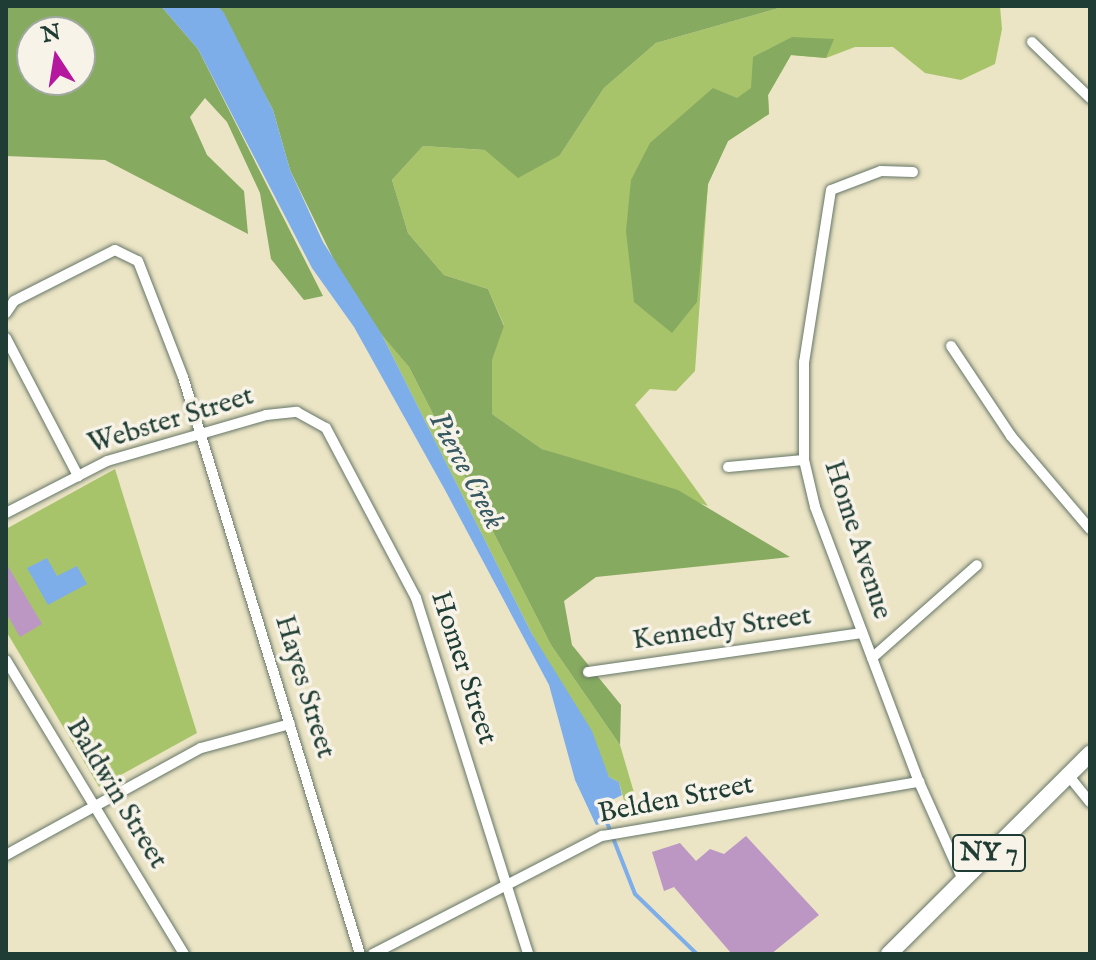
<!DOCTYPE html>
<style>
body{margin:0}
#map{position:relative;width:1096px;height:960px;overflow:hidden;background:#ebe4c5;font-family:"IM FELL English",serif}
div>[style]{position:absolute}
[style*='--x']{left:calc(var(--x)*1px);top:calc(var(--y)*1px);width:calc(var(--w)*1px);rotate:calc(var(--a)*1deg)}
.green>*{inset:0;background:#a8c46b}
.forest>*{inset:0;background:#86aa5f}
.water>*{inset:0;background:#7eaee9}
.stream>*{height:4px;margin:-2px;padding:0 2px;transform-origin:2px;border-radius:2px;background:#7eaee9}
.building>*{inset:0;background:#bc97c4}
.roads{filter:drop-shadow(0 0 2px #667767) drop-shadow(0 0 2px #667767)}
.minor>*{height:10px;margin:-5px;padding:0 5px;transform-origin:5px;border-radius:5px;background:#fff}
.primary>*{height:16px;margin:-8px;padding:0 8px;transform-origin:8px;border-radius:8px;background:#fff}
span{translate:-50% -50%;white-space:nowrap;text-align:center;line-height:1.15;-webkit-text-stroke:7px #f7f3e8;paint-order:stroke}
.shield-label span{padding:2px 6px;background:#f7f3e8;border:2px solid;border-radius:6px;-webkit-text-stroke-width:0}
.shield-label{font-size:26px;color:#1f3d34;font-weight:700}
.street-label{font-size:28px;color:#1f3d34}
.water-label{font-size:30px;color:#375961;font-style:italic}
.frame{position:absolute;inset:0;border:8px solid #1f3d34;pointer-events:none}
.north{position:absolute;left:16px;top:16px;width:80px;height:80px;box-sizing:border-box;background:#f7f3e8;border:2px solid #a1aaa0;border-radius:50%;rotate:348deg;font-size:22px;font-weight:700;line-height:32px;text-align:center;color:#1f3d34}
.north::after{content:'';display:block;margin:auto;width:28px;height:36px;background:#b5179e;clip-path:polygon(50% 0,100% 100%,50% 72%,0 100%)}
</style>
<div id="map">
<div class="green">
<div style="clip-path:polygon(786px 6px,1000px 6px,1002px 29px,995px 64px,961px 80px,925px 73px,893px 47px,855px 47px,826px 58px,791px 55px,768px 95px,769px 114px,728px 141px,708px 184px,695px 371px,676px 391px,650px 389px,635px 405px,708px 506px,542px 449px,492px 414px,492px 359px,504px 325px,488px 289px,444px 275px,408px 233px,392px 180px,423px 146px,560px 155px,604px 88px,656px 43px)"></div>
<div style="clip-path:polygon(381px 333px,409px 367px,551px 645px,620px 745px,640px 813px,628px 815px,619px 782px,609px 777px,532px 634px)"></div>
<div style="clip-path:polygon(115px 469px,197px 733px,99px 787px,6px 631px,6px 529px)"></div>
</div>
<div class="forest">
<div style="clip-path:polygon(evenodd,6px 6px,161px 6px,198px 49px,323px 296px,304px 300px,271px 259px,260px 193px,227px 122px,205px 98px,190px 117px,207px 155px,244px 191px,248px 234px,105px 160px,6px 156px,6px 6px,32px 32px,80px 32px,80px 80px,32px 80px,32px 32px)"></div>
<div style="clip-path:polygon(218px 6px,786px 6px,656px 43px,604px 88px,560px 155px,518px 178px,485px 150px,423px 146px,392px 180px,408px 233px,444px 275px,488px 289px,504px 326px,492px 360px,492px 414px,542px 449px,678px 490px,790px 557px,596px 577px,564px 601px,572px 645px,621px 705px,620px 745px,551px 645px,409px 367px,355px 303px,290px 170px,273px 110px)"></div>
<div style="clip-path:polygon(792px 37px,834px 39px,826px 58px,791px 55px,768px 95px,769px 114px,728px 141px,708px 184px,697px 302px,672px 333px,634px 302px,626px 231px,631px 180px,650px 143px,713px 88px,737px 98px,751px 88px,753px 57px)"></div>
</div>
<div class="water">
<div style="clip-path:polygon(161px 6px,218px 6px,224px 13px,273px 110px,290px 170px,323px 242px,381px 333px,532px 634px,592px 731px,609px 777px,619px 782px,622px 795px,610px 801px,616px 820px,596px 825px,575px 780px,549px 685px,445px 490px,354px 327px,312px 268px,198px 49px)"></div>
<div style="clip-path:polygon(47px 558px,57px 576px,77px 566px,87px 584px,48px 605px,27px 568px)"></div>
</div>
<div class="stream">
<div style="--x:606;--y:820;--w:79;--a:68.6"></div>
<div style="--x:635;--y:894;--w:86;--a:44.1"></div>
</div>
<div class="building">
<div style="clip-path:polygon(6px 563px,42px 624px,20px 637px,6px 613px)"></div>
<div style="clip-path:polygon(746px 836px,819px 915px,771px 954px,731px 953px,674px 887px,664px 891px,652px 852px,680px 843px,696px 861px,710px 849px,724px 854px)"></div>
</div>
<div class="roads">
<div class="minor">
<div style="--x:1032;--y:42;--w:81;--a:44"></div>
<div style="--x:913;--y:172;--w:32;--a:-178"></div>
<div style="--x:881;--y:171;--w:53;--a:159.2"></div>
<div style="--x:831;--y:190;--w:174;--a:98.9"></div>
<div style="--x:804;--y:362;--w:98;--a:90"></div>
<div style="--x:804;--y:460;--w:48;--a:76.8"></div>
<div style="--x:815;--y:507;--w:294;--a:69.3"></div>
<div style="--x:919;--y:782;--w:107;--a:65.8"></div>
<div style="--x:6;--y:313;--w:14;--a:-56"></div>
<div style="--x:14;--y:301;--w:113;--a:-26.8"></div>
<div style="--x:115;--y:250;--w:25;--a:26"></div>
<div style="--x:138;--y:261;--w:124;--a:68.8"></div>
<div style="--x:183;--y:377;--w:604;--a:72.95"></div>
<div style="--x:6;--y:338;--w:156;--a:62.4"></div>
<div style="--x:951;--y:346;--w:108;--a:56.3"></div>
<div style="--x:1011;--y:436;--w:122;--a:49.7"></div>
<div style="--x:728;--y:467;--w:76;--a:-5.3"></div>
<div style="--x:6;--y:513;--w:114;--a:-27.2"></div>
<div style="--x:107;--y:461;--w:166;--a:-16.1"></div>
<div style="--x:266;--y:415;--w:31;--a:-6"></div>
<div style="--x:297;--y:412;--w:33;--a:29"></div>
<div style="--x:326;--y:428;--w:192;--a:62.1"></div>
<div style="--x:416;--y:598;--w:373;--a:72.5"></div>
<div style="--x:872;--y:658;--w:140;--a:-41.5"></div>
<div style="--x:6;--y:660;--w:344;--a:58.8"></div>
<div style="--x:588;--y:672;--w:277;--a:-8.1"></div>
<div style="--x:1068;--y:775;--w:35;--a:51"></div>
<div style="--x:6;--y:855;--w:222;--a:-28.8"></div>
<div style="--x:201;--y:748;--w:92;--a:-15.1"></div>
<div style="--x:373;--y:954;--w:258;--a:-27.3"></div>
<div style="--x:602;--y:836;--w:322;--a:-9.7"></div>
</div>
<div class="primary">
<div style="--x:889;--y:954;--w:284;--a:-44.9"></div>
</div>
</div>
<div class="shield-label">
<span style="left:989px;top:853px">NY 7</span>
</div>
<div class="street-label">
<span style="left:171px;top:421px;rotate:-17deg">Webster Street</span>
<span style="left:857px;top:540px;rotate:72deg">Home Avenue</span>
<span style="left:722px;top:629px;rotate:-8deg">Kennedy Street</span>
<span style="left:463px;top:668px;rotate:72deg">Homer Street</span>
<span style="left:304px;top:687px;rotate:73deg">Hayes Street</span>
<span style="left:116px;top:794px;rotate:59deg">Baldwin Street</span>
<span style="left:676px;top:800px;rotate:-11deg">Belden Street</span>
</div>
<div class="water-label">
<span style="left:466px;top:471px;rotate:62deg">Pierce Creek</span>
</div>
<div class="frame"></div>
<div class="north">N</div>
</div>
